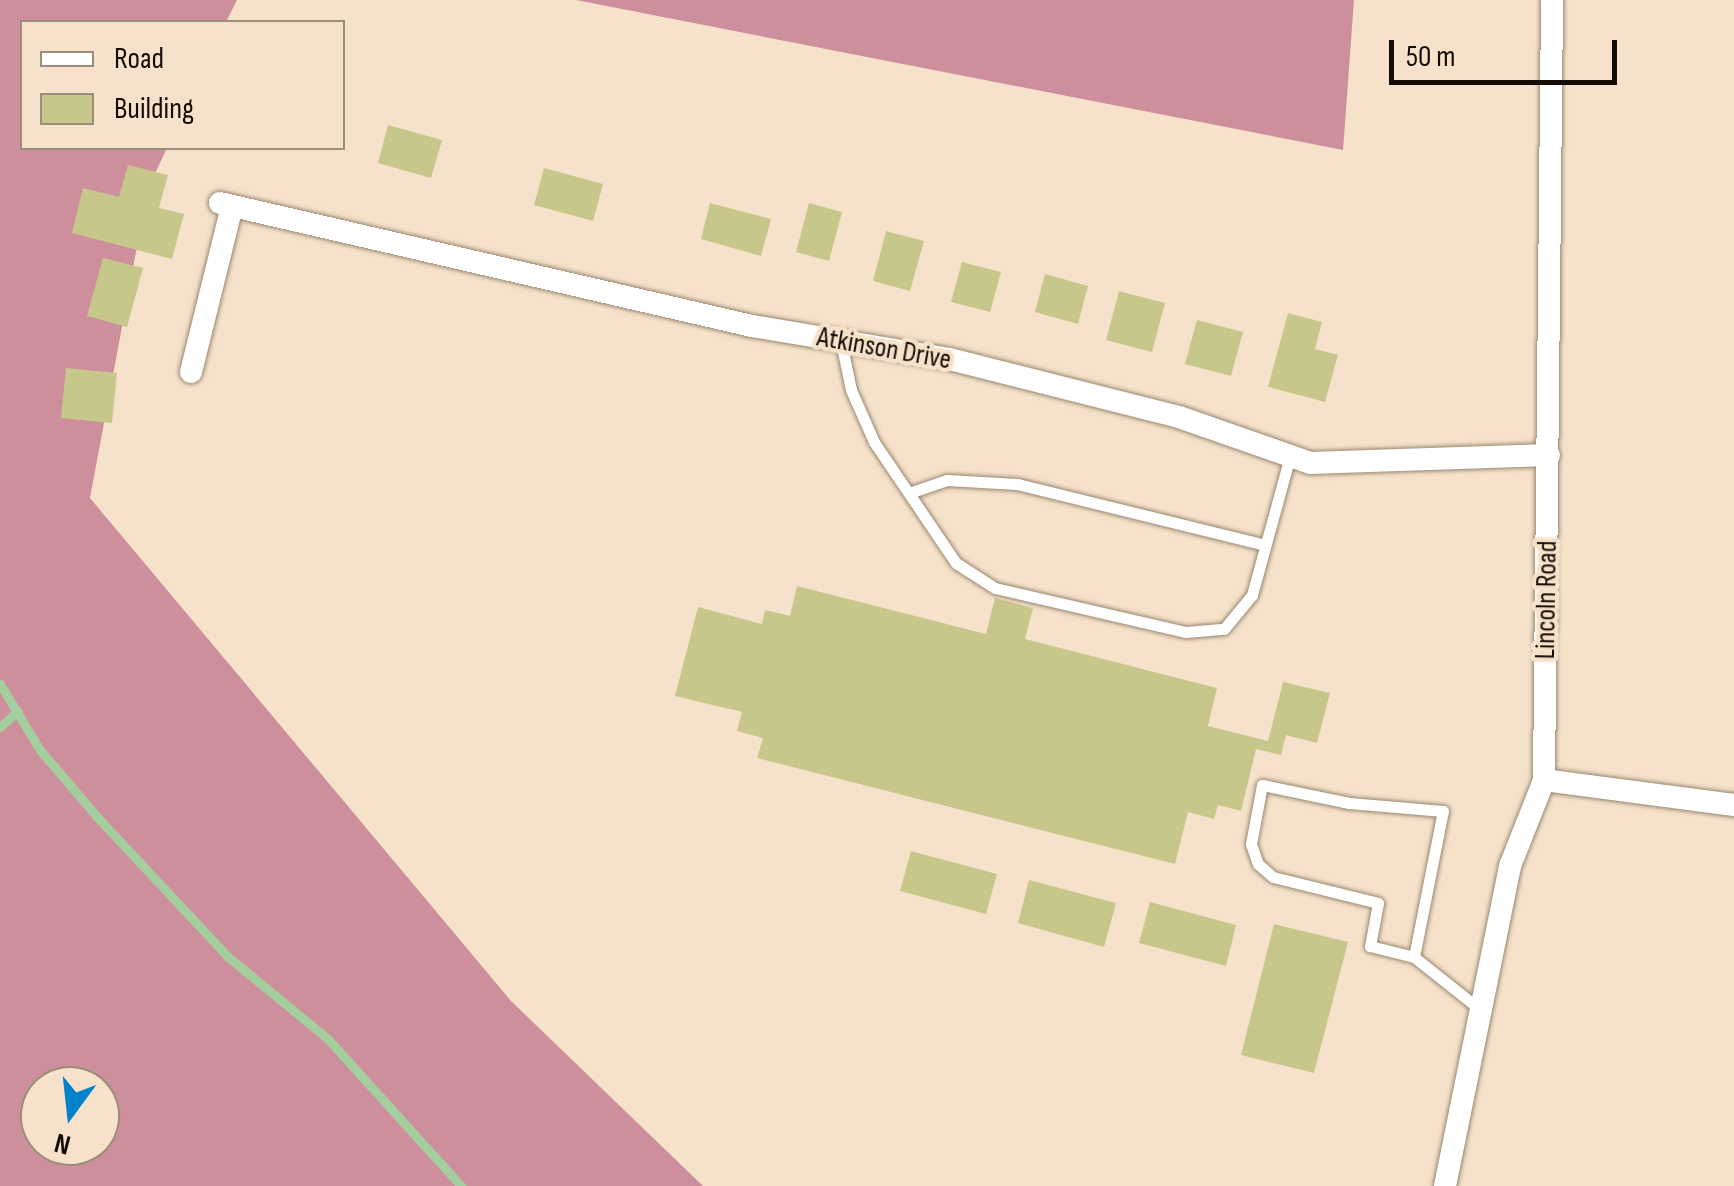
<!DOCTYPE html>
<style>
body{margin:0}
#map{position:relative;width:1734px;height:1186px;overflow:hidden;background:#f6e2ca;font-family:"Sofia Sans Condensed",sans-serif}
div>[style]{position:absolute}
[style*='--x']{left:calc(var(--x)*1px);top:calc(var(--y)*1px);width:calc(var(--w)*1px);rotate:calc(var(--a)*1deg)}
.forest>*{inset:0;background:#ce8f9d}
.stream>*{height:9px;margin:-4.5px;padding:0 4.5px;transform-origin:4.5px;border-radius:4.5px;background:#a5ce9f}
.building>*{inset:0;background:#c8c78b}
.roads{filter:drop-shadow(0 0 2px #998872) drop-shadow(0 0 2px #998872)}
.lane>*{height:11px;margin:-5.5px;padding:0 5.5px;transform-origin:5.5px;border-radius:5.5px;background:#fff}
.street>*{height:22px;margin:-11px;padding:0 11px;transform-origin:11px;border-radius:11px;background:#fff}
span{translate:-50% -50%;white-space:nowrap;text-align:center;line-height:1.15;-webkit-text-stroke:9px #f6e2ca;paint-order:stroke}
.street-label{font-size:28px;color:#130c05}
.legend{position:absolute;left:20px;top:20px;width:325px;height:130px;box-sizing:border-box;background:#f6e2ca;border:2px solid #9b8c7b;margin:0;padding:12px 18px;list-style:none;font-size:30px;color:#130c05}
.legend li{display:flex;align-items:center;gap:20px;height:50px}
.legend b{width:50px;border:2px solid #9b8c7b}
.north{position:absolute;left:20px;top:1066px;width:100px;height:100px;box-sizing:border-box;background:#f6e2ca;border:2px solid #9b8c7b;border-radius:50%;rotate:195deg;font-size:28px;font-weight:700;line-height:40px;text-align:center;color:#130c05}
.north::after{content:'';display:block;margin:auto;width:35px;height:45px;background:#0282ca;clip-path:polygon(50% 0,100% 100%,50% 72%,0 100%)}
.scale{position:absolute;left:1389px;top:40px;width:228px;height:45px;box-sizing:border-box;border:5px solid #130c05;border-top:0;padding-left:12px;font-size:30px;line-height:35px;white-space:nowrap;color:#130c05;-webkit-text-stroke:8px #f6e2ca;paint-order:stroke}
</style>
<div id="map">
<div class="forest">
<div style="clip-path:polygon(evenodd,0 0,237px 0,226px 22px,22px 22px,22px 148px,167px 148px,148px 188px,90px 498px,511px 1001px,703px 1186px,0 1186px,0 0,40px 1086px,100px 1086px,100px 1146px,40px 1146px,40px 1086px)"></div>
<div style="clip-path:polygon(576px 0,1354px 0,1343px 150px)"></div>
</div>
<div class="stream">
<div style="--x:0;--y:684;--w:77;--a:58.8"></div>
<div style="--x:40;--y:750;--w:91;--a:49.5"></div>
<div style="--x:99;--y:819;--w:187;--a:46.9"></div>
<div style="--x:227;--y:956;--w:129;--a:39.4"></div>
<div style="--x:327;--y:1038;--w:200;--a:47.8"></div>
<div style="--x:0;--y:727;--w:24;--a:-42"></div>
</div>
<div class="building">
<div style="clip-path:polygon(388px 125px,442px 140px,431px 178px,378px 163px)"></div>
<div style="clip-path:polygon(128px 165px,168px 175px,159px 208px,184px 214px,172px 259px,72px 233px,83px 188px,119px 197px)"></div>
<div style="clip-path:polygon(544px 168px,603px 184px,593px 221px,534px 205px)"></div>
<div style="clip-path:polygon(710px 203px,771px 219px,761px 256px,701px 239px)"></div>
<div style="clip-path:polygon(809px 203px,842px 212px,829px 261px,796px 252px)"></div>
<div style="clip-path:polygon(886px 231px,924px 241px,910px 291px,873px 281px)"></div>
<div style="clip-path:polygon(103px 258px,143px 268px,127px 327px,87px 316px)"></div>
<div style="clip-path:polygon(962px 262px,1001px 272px,990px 312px,951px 302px)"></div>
<div style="clip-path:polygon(1045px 274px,1088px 286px,1078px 324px,1035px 312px)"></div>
<div style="clip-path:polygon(1119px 291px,1165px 303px,1152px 352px,1106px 340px)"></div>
<div style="clip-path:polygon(1288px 313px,1322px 322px,1315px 349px,1338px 355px,1325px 402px,1268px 387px)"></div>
<div style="clip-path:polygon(1197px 320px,1243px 332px,1231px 376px,1185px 364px)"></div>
<div style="clip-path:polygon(66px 368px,117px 373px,112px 423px,61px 418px)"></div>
<div style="clip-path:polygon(797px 586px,986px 634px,995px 598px,1033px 608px,1025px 639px,1217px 688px,1208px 726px,1268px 741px,1283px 682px,1330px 693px,1317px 743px,1286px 735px,1281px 755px,1256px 749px,1241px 811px,1218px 805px,1214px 819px,1188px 812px,1175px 864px,757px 758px,763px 738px,737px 731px,742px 712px,675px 696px,698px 607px,762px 624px,765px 610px,790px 616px)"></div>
<div style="clip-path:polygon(911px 851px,997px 874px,986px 914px,900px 891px)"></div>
<div style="clip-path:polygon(1029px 880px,1116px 903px,1104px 947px,1018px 923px)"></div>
<div style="clip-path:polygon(1150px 902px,1236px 925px,1226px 966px,1139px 943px)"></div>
<div style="clip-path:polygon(1274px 924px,1348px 942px,1314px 1073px,1241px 1055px)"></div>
</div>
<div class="roads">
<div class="lane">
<div style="--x:841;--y:342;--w:49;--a:78.2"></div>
<div style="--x:851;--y:390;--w:57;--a:66.1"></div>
<div style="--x:874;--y:442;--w:146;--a:55.9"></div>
<div style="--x:956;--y:563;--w:46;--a:32.7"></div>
<div style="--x:995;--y:588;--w:196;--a:13"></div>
<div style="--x:1186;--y:632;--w:38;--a:-5"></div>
<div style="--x:1224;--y:629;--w:44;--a:-50.5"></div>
<div style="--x:1252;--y:595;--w:144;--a:-74.7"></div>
<div style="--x:909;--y:493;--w:40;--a:-18.9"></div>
<div style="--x:947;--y:480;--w:70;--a:3.3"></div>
<div style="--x:1017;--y:484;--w:255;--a:13.8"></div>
<div style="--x:1414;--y:957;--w:149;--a:-78.8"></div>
<div style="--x:1443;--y:811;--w:94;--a:-175.1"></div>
<div style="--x:1349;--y:803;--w:89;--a:-168.3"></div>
<div style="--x:1262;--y:785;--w:60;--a:100.6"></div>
<div style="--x:1251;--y:844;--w:21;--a:71"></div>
<div style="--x:1258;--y:864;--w:20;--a:41"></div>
<div style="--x:1273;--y:877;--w:108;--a:13.9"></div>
<div style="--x:1378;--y:903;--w:44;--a:100.5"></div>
<div style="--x:1370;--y:946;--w:45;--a:14"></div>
<div style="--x:1414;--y:957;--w:80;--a:38.4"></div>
</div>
<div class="street">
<div style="--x:220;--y:203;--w:546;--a:13.02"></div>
<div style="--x:752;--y:326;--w:201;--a:9.5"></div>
<div style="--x:950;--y:359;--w:236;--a:14.2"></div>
<div style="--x:1179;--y:417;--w:139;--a:19.3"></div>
<div style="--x:1310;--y:463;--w:239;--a:-1.9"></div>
<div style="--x:191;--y:372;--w:171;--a:-76.1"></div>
<div style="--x:1544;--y:780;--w:192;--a:7.5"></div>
<div style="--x:1445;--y:1186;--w:327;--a:-78.5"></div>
<div style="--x:1510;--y:866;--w:92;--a:-68.4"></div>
<div style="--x:1544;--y:780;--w:780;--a:-89.41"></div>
</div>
</div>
<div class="street-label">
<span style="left:884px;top:349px;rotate:10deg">Atkinson Drive</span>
<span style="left:1547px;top:600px;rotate:-89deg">Lincoln Road</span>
</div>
<ul class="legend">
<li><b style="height:12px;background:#fff"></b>Road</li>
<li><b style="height:28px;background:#c8c78b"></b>Building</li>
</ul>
<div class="north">N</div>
<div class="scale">50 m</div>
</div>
